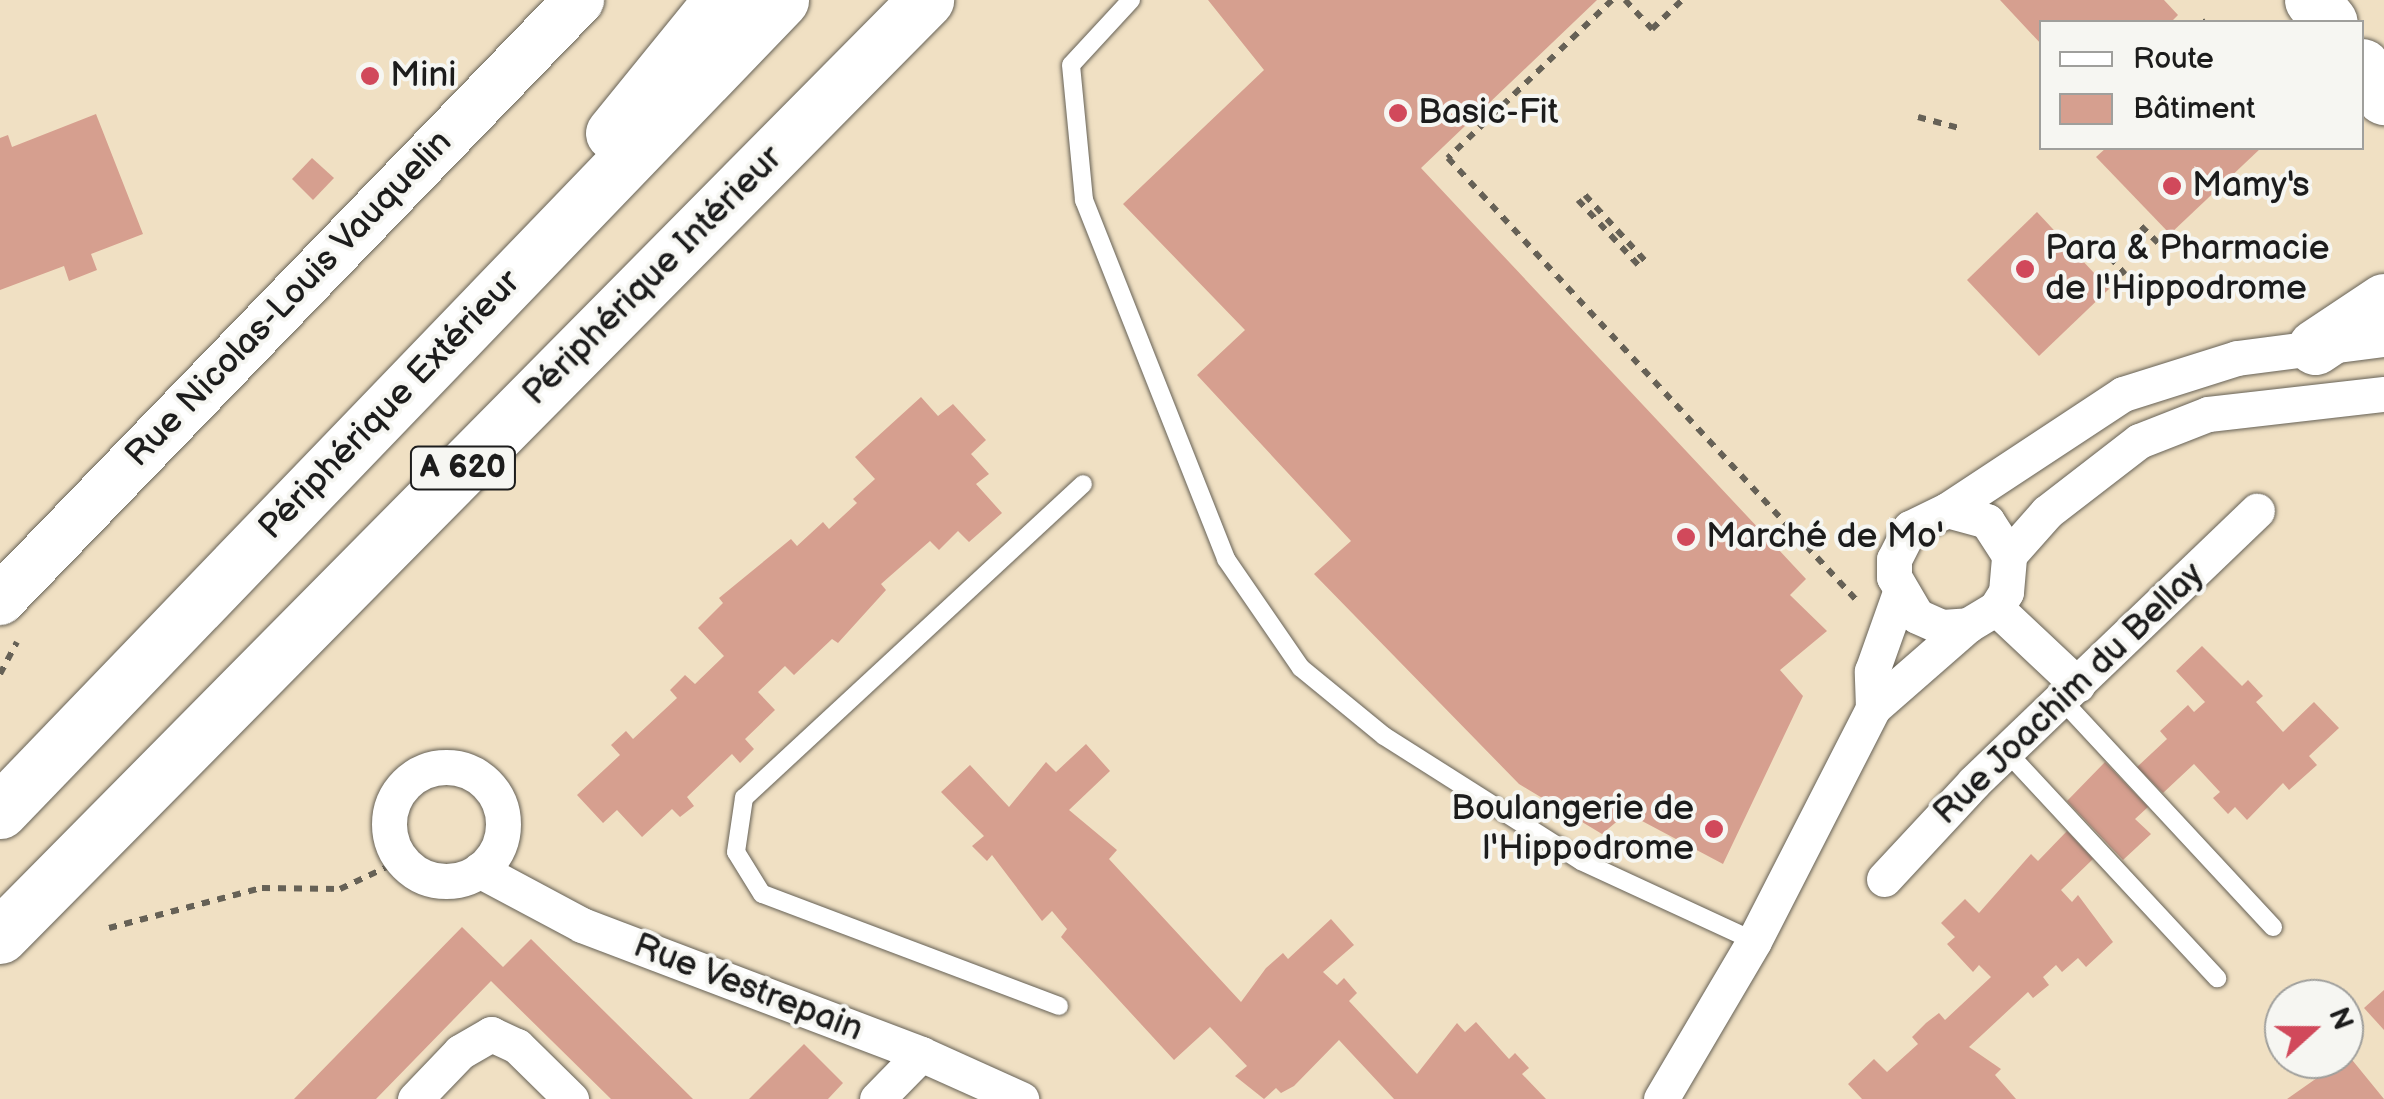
<!DOCTYPE html>
<meta charset="utf-8">
<style>
body{margin:0}
#map{position:relative;width:2384px;height:1099px;overflow:hidden;background:#f0e0c3;font-family:"Balsamiq Sans",sans-serif}
div>[style]{position:absolute}
[style*='--x']{left:calc(var(--x)*1px);top:calc(var(--y)*1px);width:calc(var(--w)*1px);rotate:calc(var(--a)*1deg)}
.building>*{inset:0;background:#d69f8f}
.path>*{height:6px;margin-top:-3px;transform-origin:0;background:repeating-linear-gradient(90deg,#666156 0 8px,transparent 0 16px)}
.roads{filter:drop-shadow(0 0 2px #666156) drop-shadow(0 0 2px #666156)}
.lane>*{height:18px;margin:-9px;padding:0 9px;transform-origin:9px;border-radius:9px;background:#fff}
.street>*{height:35px;margin:-17.5px;padding:0 17.5px;transform-origin:17.5px;border-radius:17.5px;background:#fff}
.street>.ring{margin:-17.5px;padding:0;box-sizing:content-box;background:none;border:35px solid #fff;border-radius:50%}
.secondary>*{height:50px;margin:-25px;padding:0 25px;transform-origin:25px;border-radius:25px;background:#fff}
.highway>*{height:55px;margin:-27.5px;padding:0 27.5px;transform-origin:27.5px;border-radius:27.5px;background:#fff}
.dots>*{width:28px;height:28px;translate:-50% -50%;box-sizing:border-box;border:5px solid #f6f6f2;border-radius:50%}
span{translate:-50% -50%;white-space:nowrap;text-align:center;line-height:1.15;-webkit-text-stroke:8px #f6f6f2;paint-order:stroke}
.shield-label span{padding:2px 8px;background:#f6f6f2;border:2px solid;border-radius:8px;-webkit-text-stroke-width:0}
.shield-label{font-size:32px;color:#1c1c1c;font-weight:700}
.poi-label{font-size:35px;color:#1c1c1c}
.left{translate:0 -50%;text-align:left}
.right{translate:-100% -50%;text-align:right}
.street-label{font-size:35px;color:#1c1c1c}
.legend{position:absolute;left:2039px;top:20px;width:325px;height:130px;box-sizing:border-box;background:#f6f6f2;border:2px solid #9f9f9c;margin:0;padding:12px 18px;list-style:none;font-size:30px;color:#1c1c1c}
.legend li{display:flex;align-items:center;gap:20px;height:50px}
.legend b{width:50px;border:2px solid #9f9f9c}
.north{position:absolute;left:2264px;top:979px;width:100px;height:100px;box-sizing:border-box;background:#f6f6f2;border:2px solid #9f9f9c;border-radius:50%;rotate:69deg;font-size:28px;font-weight:700;line-height:40px;text-align:center;color:#1c1c1c}
.north::after{content:'';display:block;margin:auto;width:35px;height:45px;background:#d1495b;clip-path:polygon(50% 0,100% 100%,50% 72%,0 100%)}
</style>
<div id="map">
<div class="building">
<div style="clip-path:polygon(1208px 0,1597px 0,1421px 168px,1806px 579px,1790px 595px,1827px 631px,1780px 670px,1803px 696px,1723px 864px,1627px 813px,1602px 834px,1519px 784px,1314px 574px,1351px 541px,1197px 375px,1245px 330px,1123px 204px,1264px 70px)"></div>
<div style="clip-path:polygon(2000px 0,2164px 0,2178px 15px,2171px 22px,2042px 22px,2042px 45px)"></div>
<div style="clip-path:polygon(96px 114px,143px 234px,91px 254px,97px 270px,69px 281px,64px 266px,0 290px,0 138px,8px 135px,12px 147px)"></div>
<div style="clip-path:polygon(2106px 148px,2261px 148px,2170px 234px,2096px 157px)"></div>
<div style="clip-path:polygon(312px 158px,334px 178px,313px 200px,292px 179px)"></div>
<div style="clip-path:polygon(2037px 212px,2109px 289px,2039px 356px,1967px 280px)"></div>
<div style="clip-path:polygon(921px 397px,938px 416px,953px 404px,986px 440px,971px 454px,989px 474px,976px 484px,1002px 513px,969px 542px,958px 531px,939px 550px,930px 541px,881px 584px,886px 590px,838px 643px,832px 639px,794px 675px,785px 666px,758px 692px,775px 710px,745px 739px,754px 749px,740px 763px,732px 754px,687px 797px,694px 806px,680px 817px,672px 809px,642px 837px,617px 810px,603px 823px,577px 795px,620px 755px,611px 745px,626px 731px,633px 739px,677px 698px,670px 690px,685px 675px,695px 684px,724px 656px,698px 628px,723px 603px,719px 598px,791px 539px,797px 546px,823px 522px,829px 529px,857px 503px,853px 499px,875px 479px,855px 457px)"></div>
<div style="clip-path:polygon(2202px 646px,2242px 686px,2248px 680px,2263px 696px,2256px 702px,2283px 732px,2314px 702px,2339px 728px,2309px 756px,2317px 765px,2289px 790px,2283px 783px,2247px 820px,2235px 807px,2228px 814px,2213px 798px,2220px 792px,2194px 764px,2163px 793px,2137px 767px,2167px 739px,2160px 731px,2188px 705px,2194px 712px,2205px 702px,2176px 671px)"></div>
<div style="clip-path:polygon(1086px 744px,1110px 771px,1069px 810px,1117px 850px,1109px 859px,1241px 1002px,1266px 968px,1283px 953px,1288px 959px,1331px 919px,1354px 945px,1323px 972px,1337px 985px,1344px 978px,1357px 993px,1349px 1001px,1417px 1074px,1457px 1023px,1465px 1032px,1476px 1022px,1509px 1059px,1515px 1053px,1529px 1068px,1522px 1074px,1546px 1099px,1394px 1099px,1339px 1040px,1294px 1086px,1281px 1093px,1276px 1088px,1264px 1099px,1235px 1076px,1247px 1066px,1210px 1027px,1174px 1060px,1061px 937px,1067px 929px,1052px 911px,1042px 921px,992px 855px,987px 861px,972px 846px,984px 836px,941px 792px,970px 765px,1009px 807px,1046px 762px,1056px 772px)"></div>
<div style="clip-path:polygon(2105px 762px,2148px 807px,2135px 819px,2151px 834px,2123px 860px,2067px 801px)"></div>
<div style="clip-path:polygon(2067px 831px,2093px 859px,2061px 890px,2072px 902px,2078px 895px,2113px 942px,2086px 967px,2078px 958px,2062px 972px,2056px 965px,2043px 977px,2049px 985px,2033px 998px,2028px 992px,1969px 1047px,2001px 1069px,1995px 1075px,2016px 1099px,1862px 1099px,1848px 1084px,1874px 1059px,1887px 1072px,1918px 1044px,1912px 1037px,1926px 1023px,1939px 1013px,1945px 1020px,1991px 977px,1979px 965px,1973px 972px,1947px 944px,1955px 937px,1941px 923px,1965px 899px,1979px 913px,2031px 854px,2038px 861px)"></div>
<div style="clip-path:polygon(462px 927px,503px 967px,531px 939px,693px 1099px,611px 1099px,491px 981px,376px 1099px,294px 1099px)"></div>
<div style="clip-path:polygon(2384px 990px,2384px 1030px,2364px 1008px)"></div>
<div style="clip-path:polygon(804px 1044px,843px 1083px,828px 1099px,749px 1099px)"></div>
<div style="clip-path:polygon(2344px 1050px,2384px 1099px,2287px 1099px,2344px 1059px)"></div>
</div>
<div class="path">
<div style="--x:1612;--y:0;--w:228;--a:136.1"></div>
<div style="--x:1448;--y:158;--w:606;--a:47.27"></div>
<div style="--x:1625;--y:0;--w:40;--a:47"></div>
<div style="--x:1652;--y:29;--w:42;--a:-44"></div>
<div style="--x:2204;--y:22;--w:2;--a:-27"></div>
<div style="--x:1918;--y:117;--w:42;--a:15"></div>
<div style="--x:1585;--y:195;--w:93;--a:47.6"></div>
<div style="--x:1578;--y:200;--w:94;--a:47.2"></div>
<div style="--x:2141;--y:226;--w:25;--a:45"></div>
<div style="--x:2110;--y:257;--w:23;--a:49"></div>
<div style="--x:0;--y:674;--w:36;--a:-62"></div>
<div style="--x:109;--y:928;--w:158;--a:-14.7"></div>
<div style="--x:262;--y:888;--w:78;--a:0.7"></div>
<div style="--x:340;--y:889;--w:68;--a:-25.1"></div>
</div>
<div class="roads">
<div class="lane">
<div style="--x:1131;--y:0;--w:88;--a:132.7"></div>
<div style="--x:1071;--y:65;--w:136;--a:84.5"></div>
<div style="--x:1084;--y:200;--w:386;--a:68.4"></div>
<div style="--x:1226;--y:559;--w:132;--a:55.5"></div>
<div style="--x:1301;--y:668;--w:107;--a:39.3"></div>
<div style="--x:1384;--y:736;--w:233;--a:32.4"></div>
<div style="--x:1581;--y:861;--w:191;--a:24.8"></div>
<div style="--x:2062;--y:700;--w:310;--a:47.1"></div>
<div style="--x:2007;--y:752;--w:309;--a:47.1"></div>
<div style="--x:1059;--y:1006;--w:317;--a:-159.3"></div>
<div style="--x:762;--y:894;--w:49;--a:-121.8"></div>
<div style="--x:736;--y:852;--w:55;--a:-81.6"></div>
<div style="--x:744;--y:798;--w:462;--a:-42.8"></div>
</div>
<div class="street">
<div style="--x:1947;--y:510;--w:211;--a:-33.4"></div>
<div style="--x:2123;--y:394;--w:120;--a:-17.5"></div>
<div style="--x:2237;--y:358;--w:148;--a:-7.4"></div>
<div style="--x:2009;--y:555;--w:40;--a:-122.9"></div>
<div style="--x:1987;--y:521;--w:41;--a:-164.6"></div>
<div style="--x:1947;--y:510;--w:41;--a:154.1"></div>
<div style="--x:1910;--y:528;--w:35;--a:117"></div>
<div style="--x:1894;--y:559;--w:18;--a:90"></div>
<div style="--x:1894;--y:577;--w:45;--a:59.5"></div>
<div style="--x:1917;--y:616;--w:27;--a:24"></div>
<div style="--x:1942;--y:627;--w:26;--a:-4"></div>
<div style="--x:1968;--y:625;--w:33;--a:-31"></div>
<div style="--x:1996;--y:608;--w:19;--a:-58"></div>
<div style="--x:2006;--y:592;--w:37;--a:-85"></div>
<div style="--x:2009;--y:555;--w:57;--a:-48.5"></div>
<div style="--x:2047;--y:512;--w:116;--a:-37.7"></div>
<div style="--x:2139;--y:441;--w:74;--a:-21.4"></div>
<div style="--x:2208;--y:414;--w:177;--a:-6.5"></div>
<div style="--x:1996;--y:608;--w:112;--a:43.2"></div>
<div style="--x:1873;--y:708;--w:37;--a:-92"></div>
<div style="--x:1872;--y:671;--w:81;--a:-70.4"></div>
<div class="ring" style="left:389px;top:767px;width:79px;height:79px"></div>
<div style="--x:479;--y:870;--w:117;--a:28.1"></div>
<div style="--x:582;--y:925;--w:363;--a:20.8"></div>
<div style="--x:921;--y:1054;--w:110;--a:24.2"></div>
<div style="--x:1884;--y:879;--w:132;--a:-47.1"></div>
<div style="--x:1974;--y:782;--w:392;--a:-43.8"></div>
<div style="--x:415;--y:1099;--w:65;--a:-46.2"></div>
<div style="--x:460;--y:1052;--w:36;--a:-30"></div>
<div style="--x:491;--y:1034;--w:29;--a:25"></div>
<div style="--x:517;--y:1046;--w:76;--a:44.5"></div>
<div style="--x:877;--y:1099;--w:63;--a:-45.6"></div>
<div style="--x:1661;--y:1099;--w:183;--a:-59.5"></div>
<div style="--x:1754;--y:941;--w:262;--a:-62.9"></div>
<div style="--x:1873;--y:708;--w:126;--a:-41.1"></div>
</div>
<div class="secondary">
<div style="--x:0;--y:600;--w:834;--a:-46.02"></div>
</div>
<div class="highway">
<div style="--x:2312;--y:0;--w:28;--a:51"></div>
<div style="--x:2362;--y:66;--w:38;--a:55"></div>
<div style="--x:613;--y:133;--w:171;--a:-50.9"></div>
<div style="--x:2315;--y:347;--w:83;--a:-33.7"></div>
<div style="--x:0;--y:811;--w:1126;--a:-46.08"></div>
<div style="--x:0;--y:936;--w:1317;--a:-45.31"></div>
</div>
</div>
<div class="dots">
<div style="left:370px;top:76px;background:#d1495b"></div>
<div style="left:1398px;top:113px;background:#d1495b"></div>
<div style="left:2172px;top:186px;background:#d1495b"></div>
<div style="left:2025px;top:269px;background:#d1495b"></div>
<div style="left:1686px;top:537px;background:#d1495b"></div>
<div style="left:1714px;top:829px;background:#d1495b"></div>
</div>
<div class="shield-label">
<span style="left:463px;top:468px">A 620</span>
</div>
<div class="poi-label">
<span class="left" style="left:390px;top:76px">Mini</span>
<span class="left" style="left:1418px;top:113px">Basic-Fit</span>
<span class="left" style="left:2192px;top:186px">Mamy's</span>
<span class="left" style="left:2045px;top:269px">Para &amp; Pharmacie<br>de l'Hippodrome</span>
<span class="left" style="left:1706px;top:537px">Marché de Mo'</span>
<span class="right" style="left:1694px;top:829px">Boulangerie de<br>l'Hippodrome</span>
</div>
<div class="street-label">
<span style="left:653px;top:276px;rotate:-45deg">Périphérique Intérieur</span>
<span style="left:289px;top:299px;rotate:-46deg">Rue Nicolas-Louis Vauquelin</span>
<span style="left:390px;top:405px;rotate:-46deg">Périphérique Extérieur</span>
<span style="left:2069px;top:694px;rotate:-44deg">Rue Joachim du Bellay</span>
<span style="left:748px;top:988px;rotate:21deg">Rue Vestrepain</span>
</div>
<ul class="legend">
<li><b style="height:12px;background:#fff"></b>Route</li>
<li><b style="height:28px;background:#d69f8f"></b>Bâtiment</li>
</ul>
<div class="north">N</div>
</div>
